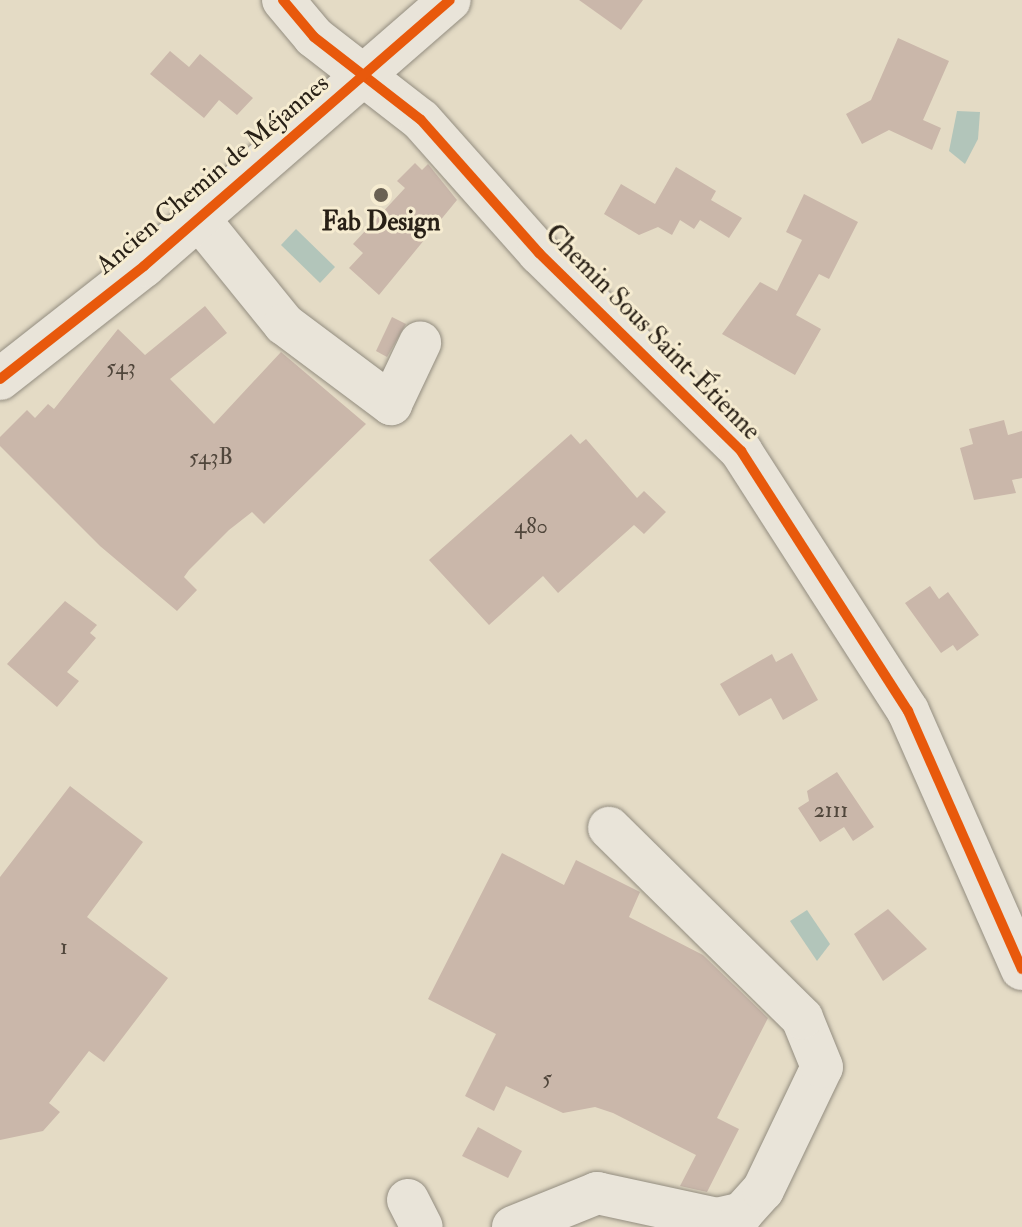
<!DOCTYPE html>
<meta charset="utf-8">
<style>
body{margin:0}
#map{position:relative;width:1022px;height:1227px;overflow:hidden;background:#e4dbc5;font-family:"IM FELL Double Pica",serif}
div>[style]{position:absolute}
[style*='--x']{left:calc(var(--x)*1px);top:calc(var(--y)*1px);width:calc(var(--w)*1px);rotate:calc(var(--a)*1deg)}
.water>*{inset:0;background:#b2c5ba}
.building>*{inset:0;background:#cab7aa}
.roads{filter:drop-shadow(0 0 2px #938d80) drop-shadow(0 0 2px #938d80)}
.minor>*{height:42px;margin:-21px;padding:0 21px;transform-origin:21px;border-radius:21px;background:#e9e4d9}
.cycleway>*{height:10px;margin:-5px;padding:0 5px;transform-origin:5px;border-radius:5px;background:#e8590c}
.dots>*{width:22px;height:22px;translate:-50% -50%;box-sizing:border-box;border:4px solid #f6ecd1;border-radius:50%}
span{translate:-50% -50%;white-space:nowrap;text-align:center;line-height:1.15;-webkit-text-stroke:6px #f6ecd1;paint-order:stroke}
.number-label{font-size:22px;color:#50463b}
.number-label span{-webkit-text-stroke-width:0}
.street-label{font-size:26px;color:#282016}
.poi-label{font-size:26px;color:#282016;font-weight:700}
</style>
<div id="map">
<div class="water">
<div style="clip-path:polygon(957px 111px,980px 112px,978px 139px,965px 164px,949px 151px)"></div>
<div style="clip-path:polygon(296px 229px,335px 267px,320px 283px,281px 245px)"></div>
<div style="clip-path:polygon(807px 910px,830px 944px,817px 961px,790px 921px)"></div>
</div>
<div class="building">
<div style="clip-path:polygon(579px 0,643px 0,621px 30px)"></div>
<div style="clip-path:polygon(898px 38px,949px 61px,923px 120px,941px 128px,932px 150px,889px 130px,862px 144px,846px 114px,871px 100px)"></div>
<div style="clip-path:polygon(170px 51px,189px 67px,200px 54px,253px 98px,237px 115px,219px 100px,204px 118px,150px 74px)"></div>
<div style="clip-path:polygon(415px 163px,422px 170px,428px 164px,457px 200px,379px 295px,349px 268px,363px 253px,353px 244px,405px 188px,397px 181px)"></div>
<div style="clip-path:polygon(676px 167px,716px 191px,711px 200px,742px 218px,729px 238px,700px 220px,694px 229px,680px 220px,672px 235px,658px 227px,639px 235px,604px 214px,621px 184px,655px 204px)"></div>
<div style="clip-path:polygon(804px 194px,858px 222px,829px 279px,819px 274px,796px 315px,821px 329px,795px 375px,722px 334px,760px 282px,777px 291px,802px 240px,786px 232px)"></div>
<div style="clip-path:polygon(205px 306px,227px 333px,170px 379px,214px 424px,281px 352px,366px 424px,264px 524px,252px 512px,229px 530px,189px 570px,184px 577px,197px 590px,177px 611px,100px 546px,0 446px,0 437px,27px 410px,35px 418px,48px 404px,54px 409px,118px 329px,145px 355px)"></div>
<div style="clip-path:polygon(392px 317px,406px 324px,387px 357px,376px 351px)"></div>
<div style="clip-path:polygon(1004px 420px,1008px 435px,1022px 431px,1022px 478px,1012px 480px,1016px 493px,974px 500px,960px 448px,973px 444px,969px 429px)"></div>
<div style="clip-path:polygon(571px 434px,580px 444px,586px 439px,637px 498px,644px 491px,666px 512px,644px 534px,634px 525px,558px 593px,543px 576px,489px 625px,429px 560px)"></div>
<div style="clip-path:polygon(930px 586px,939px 599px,948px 592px,979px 635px,957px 651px,953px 645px,941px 653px,905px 603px)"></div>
<div style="clip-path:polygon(65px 601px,97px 625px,90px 633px,96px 638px,67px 672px,79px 681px,57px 707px,7px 664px)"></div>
<div style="clip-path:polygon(792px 653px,818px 700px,783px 720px,771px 698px,739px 716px,720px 684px,772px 654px,776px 662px)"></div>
<div style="clip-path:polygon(837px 772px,874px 827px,853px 841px,844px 827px,820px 842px,798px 808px,809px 801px,807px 791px)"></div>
<div style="clip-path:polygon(70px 786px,143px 842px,87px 917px,168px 978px,104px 1062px,89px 1051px,49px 1103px,60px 1112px,43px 1131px,0 1140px,0 877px)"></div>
<div style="clip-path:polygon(502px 853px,564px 885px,576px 860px,640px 892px,629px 917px,703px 955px,768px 1018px,717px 1118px,739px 1129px,707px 1192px,680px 1186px,696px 1155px,613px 1113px,595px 1107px,563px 1113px,506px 1086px,494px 1111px,465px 1096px,496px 1034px,428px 999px)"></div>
<div style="clip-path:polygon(888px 909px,927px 949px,883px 981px,854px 934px)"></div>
<div style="clip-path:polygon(478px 1127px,522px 1151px,508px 1178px,462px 1156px)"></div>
</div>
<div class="roads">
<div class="minor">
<div style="--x:283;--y:0;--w:48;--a:50"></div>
<div style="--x:314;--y:37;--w:135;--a:37.8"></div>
<div style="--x:421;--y:120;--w:178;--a:48.4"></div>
<div style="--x:539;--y:253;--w:283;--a:44.4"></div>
<div style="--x:741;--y:451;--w:309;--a:57.3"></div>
<div style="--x:908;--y:711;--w:282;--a:66.2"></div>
<div style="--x:199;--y:219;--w:135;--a:51"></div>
<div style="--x:284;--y:324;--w:134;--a:36.8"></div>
<div style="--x:391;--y:404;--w:68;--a:-64.6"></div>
<div style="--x:0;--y:379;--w:183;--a:-38.1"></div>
<div style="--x:144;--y:266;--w:405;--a:-41"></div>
<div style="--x:408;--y:1200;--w:30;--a:63"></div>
<div style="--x:513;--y:1227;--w:91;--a:-22"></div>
<div style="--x:597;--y:1193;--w:123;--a:12.2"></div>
<div style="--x:717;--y:1219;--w:26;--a:-13"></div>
<div style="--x:742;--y:1213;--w:31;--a:-48"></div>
<div style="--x:763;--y:1190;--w:136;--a:-64.4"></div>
<div style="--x:822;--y:1067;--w:53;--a:-112.2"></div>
<div style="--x:802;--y:1018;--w:271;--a:-135.4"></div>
</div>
</div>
<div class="cycleway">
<div style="--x:283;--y:0;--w:48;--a:50"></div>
<div style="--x:314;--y:37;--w:135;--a:37.8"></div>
<div style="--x:421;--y:120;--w:178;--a:48.4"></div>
<div style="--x:539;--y:253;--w:283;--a:44.4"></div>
<div style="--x:741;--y:451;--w:309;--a:57.3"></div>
<div style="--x:908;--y:711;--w:282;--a:66.2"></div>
<div style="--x:0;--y:379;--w:183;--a:-38.1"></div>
<div style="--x:144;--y:266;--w:405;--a:-41"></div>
</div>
<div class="dots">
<div style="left:381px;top:195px;background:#6a6153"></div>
</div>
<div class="number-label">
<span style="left:121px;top:368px">543</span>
<span style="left:211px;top:458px">543B</span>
<span style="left:531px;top:527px">480</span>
<span style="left:831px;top:811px">2111</span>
<span style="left:64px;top:948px">1</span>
<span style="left:547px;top:1079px">5</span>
</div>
<div class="street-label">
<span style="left:213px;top:175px;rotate:-40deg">Ancien Chemin de Méjannes</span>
<span style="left:652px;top:333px;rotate:45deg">Chemin Sous Saint-Étienne</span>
</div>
<div class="poi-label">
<span style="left:381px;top:223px">Fab Design</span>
</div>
</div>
